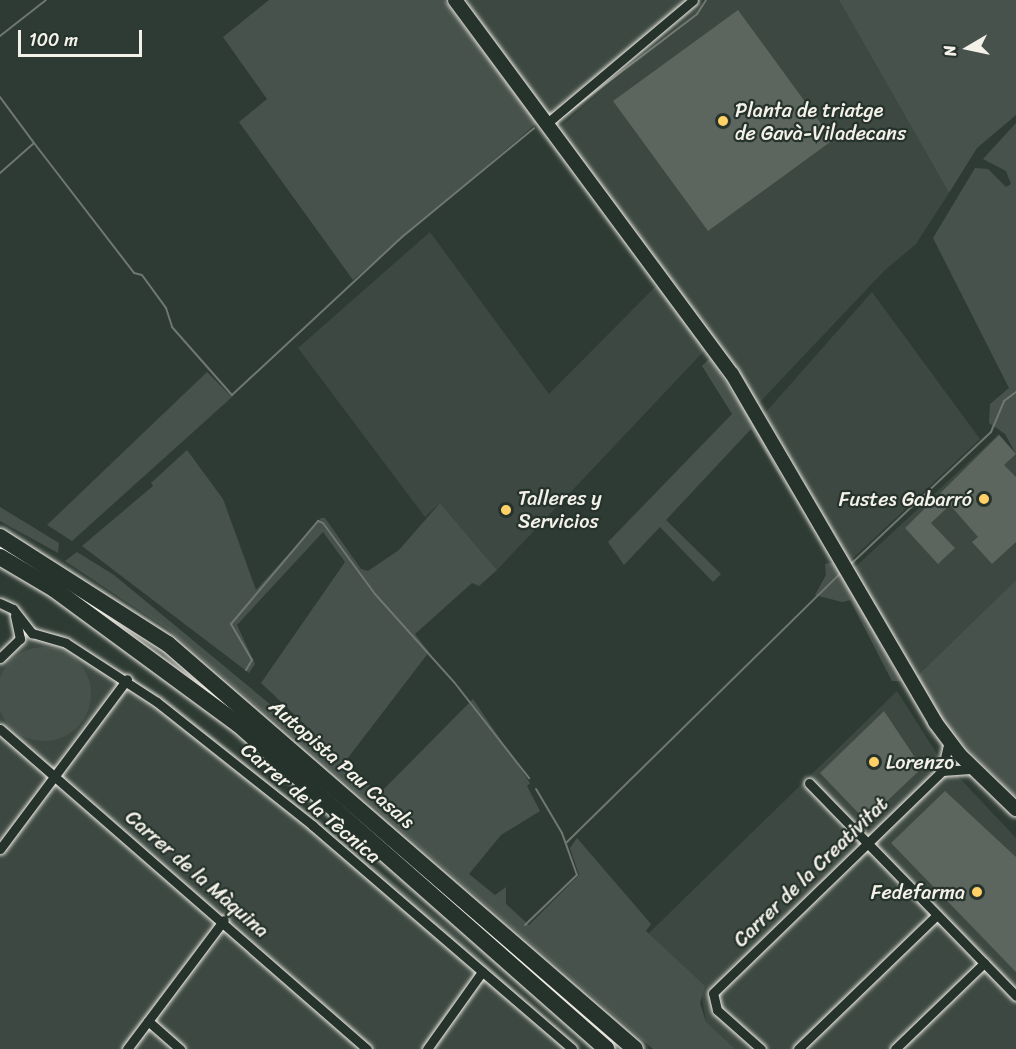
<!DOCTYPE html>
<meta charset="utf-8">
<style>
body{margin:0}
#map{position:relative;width:1016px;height:1049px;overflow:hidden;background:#2e3b34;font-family:Sriracha,sans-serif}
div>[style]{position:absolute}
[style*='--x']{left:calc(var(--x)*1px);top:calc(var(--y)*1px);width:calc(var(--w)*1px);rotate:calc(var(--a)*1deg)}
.built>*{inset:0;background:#3c4841}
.green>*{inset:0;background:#48524c}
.round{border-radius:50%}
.stream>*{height:2px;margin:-1px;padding:0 1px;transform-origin:1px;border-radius:1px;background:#6f7770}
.building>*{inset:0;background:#5c655e}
.roads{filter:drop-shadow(0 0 2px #f4f1e8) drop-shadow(0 0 2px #f4f1e8)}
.minor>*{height:9px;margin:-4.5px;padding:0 4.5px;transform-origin:4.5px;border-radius:4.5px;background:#26332d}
.secondary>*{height:14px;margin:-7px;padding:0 7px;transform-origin:7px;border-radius:7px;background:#26332d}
.motorway>*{height:16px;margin:-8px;padding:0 8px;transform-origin:8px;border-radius:8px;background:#26332d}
.dots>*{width:16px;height:16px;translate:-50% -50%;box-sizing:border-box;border:3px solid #26332d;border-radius:50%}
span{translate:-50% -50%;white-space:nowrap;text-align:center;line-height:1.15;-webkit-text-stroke:4.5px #26332d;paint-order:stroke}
.poi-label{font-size:20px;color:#f4f1e8}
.left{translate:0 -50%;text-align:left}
.right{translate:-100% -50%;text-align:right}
.street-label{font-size:20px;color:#f4f1e8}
.north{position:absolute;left:938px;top:18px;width:60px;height:60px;-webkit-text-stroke:4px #26332d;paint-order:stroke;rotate:261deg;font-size:16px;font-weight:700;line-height:24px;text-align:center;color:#f4f1e8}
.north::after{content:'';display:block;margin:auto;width:21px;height:27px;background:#f4f1e8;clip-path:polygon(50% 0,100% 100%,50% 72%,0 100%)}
.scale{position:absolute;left:18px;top:30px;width:124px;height:27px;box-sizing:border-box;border:3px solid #f4f1e8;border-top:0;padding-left:8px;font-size:18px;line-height:21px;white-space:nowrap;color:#f4f1e8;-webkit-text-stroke:4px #26332d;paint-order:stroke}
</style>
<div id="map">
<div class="built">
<div style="clip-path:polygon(466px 0,689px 0,547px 116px)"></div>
<div style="clip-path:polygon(708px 0,839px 0,949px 193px,916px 244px,884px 271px,758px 404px,559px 128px)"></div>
<div style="clip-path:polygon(430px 232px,549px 394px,657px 285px,705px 350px,497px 570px,440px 503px,425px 517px,298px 348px)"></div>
<div style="clip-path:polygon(872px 292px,980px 439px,850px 561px,765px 413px)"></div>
<div style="clip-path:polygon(999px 434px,1016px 454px,1016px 580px,915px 678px,853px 569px)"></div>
<div style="clip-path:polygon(18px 624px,32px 633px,59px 634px,164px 697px,452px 929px,573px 1049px,0 1049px,0 658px,15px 646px)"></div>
<div style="clip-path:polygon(897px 691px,937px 754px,1016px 838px,1016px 1049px,725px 1049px,706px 1022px,700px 983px,648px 934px)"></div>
</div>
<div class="green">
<div style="clip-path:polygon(269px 0,444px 0,537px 123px,353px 280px,239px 122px,267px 99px,223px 37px)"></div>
<div style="clip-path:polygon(839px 0,1016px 0,1016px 115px,977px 148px,949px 193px)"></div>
<div style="clip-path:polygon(1016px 123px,1016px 454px,1005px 434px,989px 423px,990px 404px,1009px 388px,933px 238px,975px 168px,988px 169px,1006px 187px,1011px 184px,1006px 171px,983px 159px)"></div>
<div style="clip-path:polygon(710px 358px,752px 422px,792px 496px,751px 429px,666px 520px,721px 574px,713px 582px,660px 527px,624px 565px,608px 542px,732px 414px,702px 366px)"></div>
<div style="clip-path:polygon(207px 372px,232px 397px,72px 541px,47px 525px)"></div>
<div style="clip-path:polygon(187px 450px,223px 499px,256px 590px,321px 518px,325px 518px,361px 569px,368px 571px,399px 550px,440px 503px,497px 570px,479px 586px,472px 583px,415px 634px,429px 652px,344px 763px,379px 794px,473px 699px,530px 783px,527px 786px,540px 811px,501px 835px,469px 874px,495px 895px,506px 887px,506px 904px,529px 925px,579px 875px,570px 848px,577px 838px,651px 924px,646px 931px,705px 986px,700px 1003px,706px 1022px,735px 1049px,653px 1049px,169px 630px,65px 561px,77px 552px,114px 575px,312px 739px,315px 734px,261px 683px,345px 562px,323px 532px,237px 625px,255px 664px,249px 673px,82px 546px,153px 486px,151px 483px)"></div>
<div style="clip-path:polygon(0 507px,59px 543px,58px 553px,0 521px)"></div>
<div style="clip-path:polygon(835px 562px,901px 681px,892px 681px,850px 600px,842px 602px,815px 595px,826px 575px,825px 564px)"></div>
<div style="clip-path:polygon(1016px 580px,1016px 794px,1015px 796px,950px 731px,915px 678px)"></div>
<div class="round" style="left:-3px;top:647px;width:94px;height:94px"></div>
</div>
<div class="stream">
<div style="--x:0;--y:36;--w:58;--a:-38"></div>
<div style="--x:0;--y:97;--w:57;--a:53.5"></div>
<div style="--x:558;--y:120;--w:175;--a:-37.3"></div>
<div style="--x:697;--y:14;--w:17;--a:-57"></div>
<div style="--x:0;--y:173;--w:45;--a:-41.4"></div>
<div style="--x:34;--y:143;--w:164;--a:52.4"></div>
<div style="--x:134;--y:273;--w:8;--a:14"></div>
<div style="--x:142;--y:275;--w:41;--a:54"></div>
<div style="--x:166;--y:308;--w:20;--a:72"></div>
<div style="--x:172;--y:327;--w:91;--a:48.6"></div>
<div style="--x:232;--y:395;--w:232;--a:-42.9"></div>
<div style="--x:402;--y:237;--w:171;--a:-39.5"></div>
<div style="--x:852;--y:563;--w:191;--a:-43.3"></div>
<div style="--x:991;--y:432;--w:34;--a:-67"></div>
<div style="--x:1004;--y:401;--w:15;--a:-37"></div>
<div style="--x:246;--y:670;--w:12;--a:-59"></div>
<div style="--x:252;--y:660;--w:42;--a:-120.3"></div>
<div style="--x:231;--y:624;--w:135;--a:-49.8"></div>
<div style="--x:318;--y:521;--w:5;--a:22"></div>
<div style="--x:323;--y:523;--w:88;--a:53.8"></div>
<div style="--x:375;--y:594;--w:118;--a:48.1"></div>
<div style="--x:454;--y:682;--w:122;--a:52"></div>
<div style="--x:566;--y:843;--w:385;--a:-44.5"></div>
<div style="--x:525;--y:925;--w:72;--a:-43.9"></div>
<div style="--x:577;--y:875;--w:45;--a:-109.7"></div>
<div style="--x:562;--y:833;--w:51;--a:-120.6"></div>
</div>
<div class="building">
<div style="clip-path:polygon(738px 10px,833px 140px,708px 231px,613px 101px)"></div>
<div style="clip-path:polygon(999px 435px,1016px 454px,1004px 465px,1016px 477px,1016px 542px,992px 564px,972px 542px,978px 537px,950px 505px,931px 523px,955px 548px,938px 564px,905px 528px)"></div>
<div style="clip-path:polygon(884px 711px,922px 768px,866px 821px,820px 773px)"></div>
<div style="clip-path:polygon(945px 791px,1016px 857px,1016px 972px,891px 843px)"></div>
</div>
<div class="roads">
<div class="minor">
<div style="--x:546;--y:124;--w:192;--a:-40.1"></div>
<div style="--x:0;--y:603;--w:14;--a:25"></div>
<div style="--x:13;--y:609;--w:31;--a:52"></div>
<div style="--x:32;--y:633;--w:35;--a:16"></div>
<div style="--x:66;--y:643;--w:108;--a:33"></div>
<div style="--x:157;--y:702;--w:198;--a:38.4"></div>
<div style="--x:312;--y:825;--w:343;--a:40.7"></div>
<div style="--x:0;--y:658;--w:28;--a:-44"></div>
<div style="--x:20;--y:639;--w:24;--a:-102"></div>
<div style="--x:0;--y:729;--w:487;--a:41.1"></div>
<div style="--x:942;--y:771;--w:32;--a:-4"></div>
<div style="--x:809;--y:783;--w:297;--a:45.8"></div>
<div style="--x:0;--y:849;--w:212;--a:-53.2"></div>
<div style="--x:148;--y:1021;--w:43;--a:41.2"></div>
<div style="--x:127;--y:1049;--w:161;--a:-53.1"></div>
<div style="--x:427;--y:1049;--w:95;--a:-54.5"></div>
<div style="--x:761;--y:1049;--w:59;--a:-138.4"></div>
<div style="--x:717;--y:1010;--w:17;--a:-103"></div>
<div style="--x:713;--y:993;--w:319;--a:-44.1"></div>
<div style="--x:942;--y:771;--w:31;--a:-77"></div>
<div style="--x:798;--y:1049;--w:193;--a:-44"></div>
<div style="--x:895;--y:1049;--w:124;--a:-44"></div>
</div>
<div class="secondary">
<div style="--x:455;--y:0;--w:465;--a:53.5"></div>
<div style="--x:732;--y:374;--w:403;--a:59.7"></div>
<div style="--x:935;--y:722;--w:41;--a:52.9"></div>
<div style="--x:960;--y:755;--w:78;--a:44"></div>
</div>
<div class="motorway">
<div style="--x:0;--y:537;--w:199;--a:32.5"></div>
<div style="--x:168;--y:644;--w:618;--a:40.93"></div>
<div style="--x:0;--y:557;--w:63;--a:30.7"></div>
<div style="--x:54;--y:589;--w:228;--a:36.3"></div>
<div style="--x:238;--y:724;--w:491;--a:41.4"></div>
</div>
</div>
<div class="dots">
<div style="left:723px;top:121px;background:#ffd166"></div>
<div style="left:984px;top:499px;background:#ffd166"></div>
<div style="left:506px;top:510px;background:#ffd166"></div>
<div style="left:874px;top:762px;background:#ffd166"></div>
<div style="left:977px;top:892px;background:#ffd166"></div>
</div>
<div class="poi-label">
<span class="left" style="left:735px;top:122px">Planta de triatge<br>de Gavà-Viladecans</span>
<span class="left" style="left:518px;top:510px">Talleres y<br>Servicios</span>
<span class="right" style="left:972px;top:499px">Fustes Gabarró</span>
<span class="left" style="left:886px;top:762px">Lorenzo</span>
<span class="right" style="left:965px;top:892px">Fedefarma</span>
</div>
<div class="street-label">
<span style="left:342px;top:764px;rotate:41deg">Autopista Pau Casals</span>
<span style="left:311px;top:803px;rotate:40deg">Carrer de la Tècnica</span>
<span style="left:811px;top:872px;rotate:-44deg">Carrer de la Creativitat</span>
<span style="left:197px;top:874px;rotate:41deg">Carrer de la Màquina</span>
</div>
<div class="north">N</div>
<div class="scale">100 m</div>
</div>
